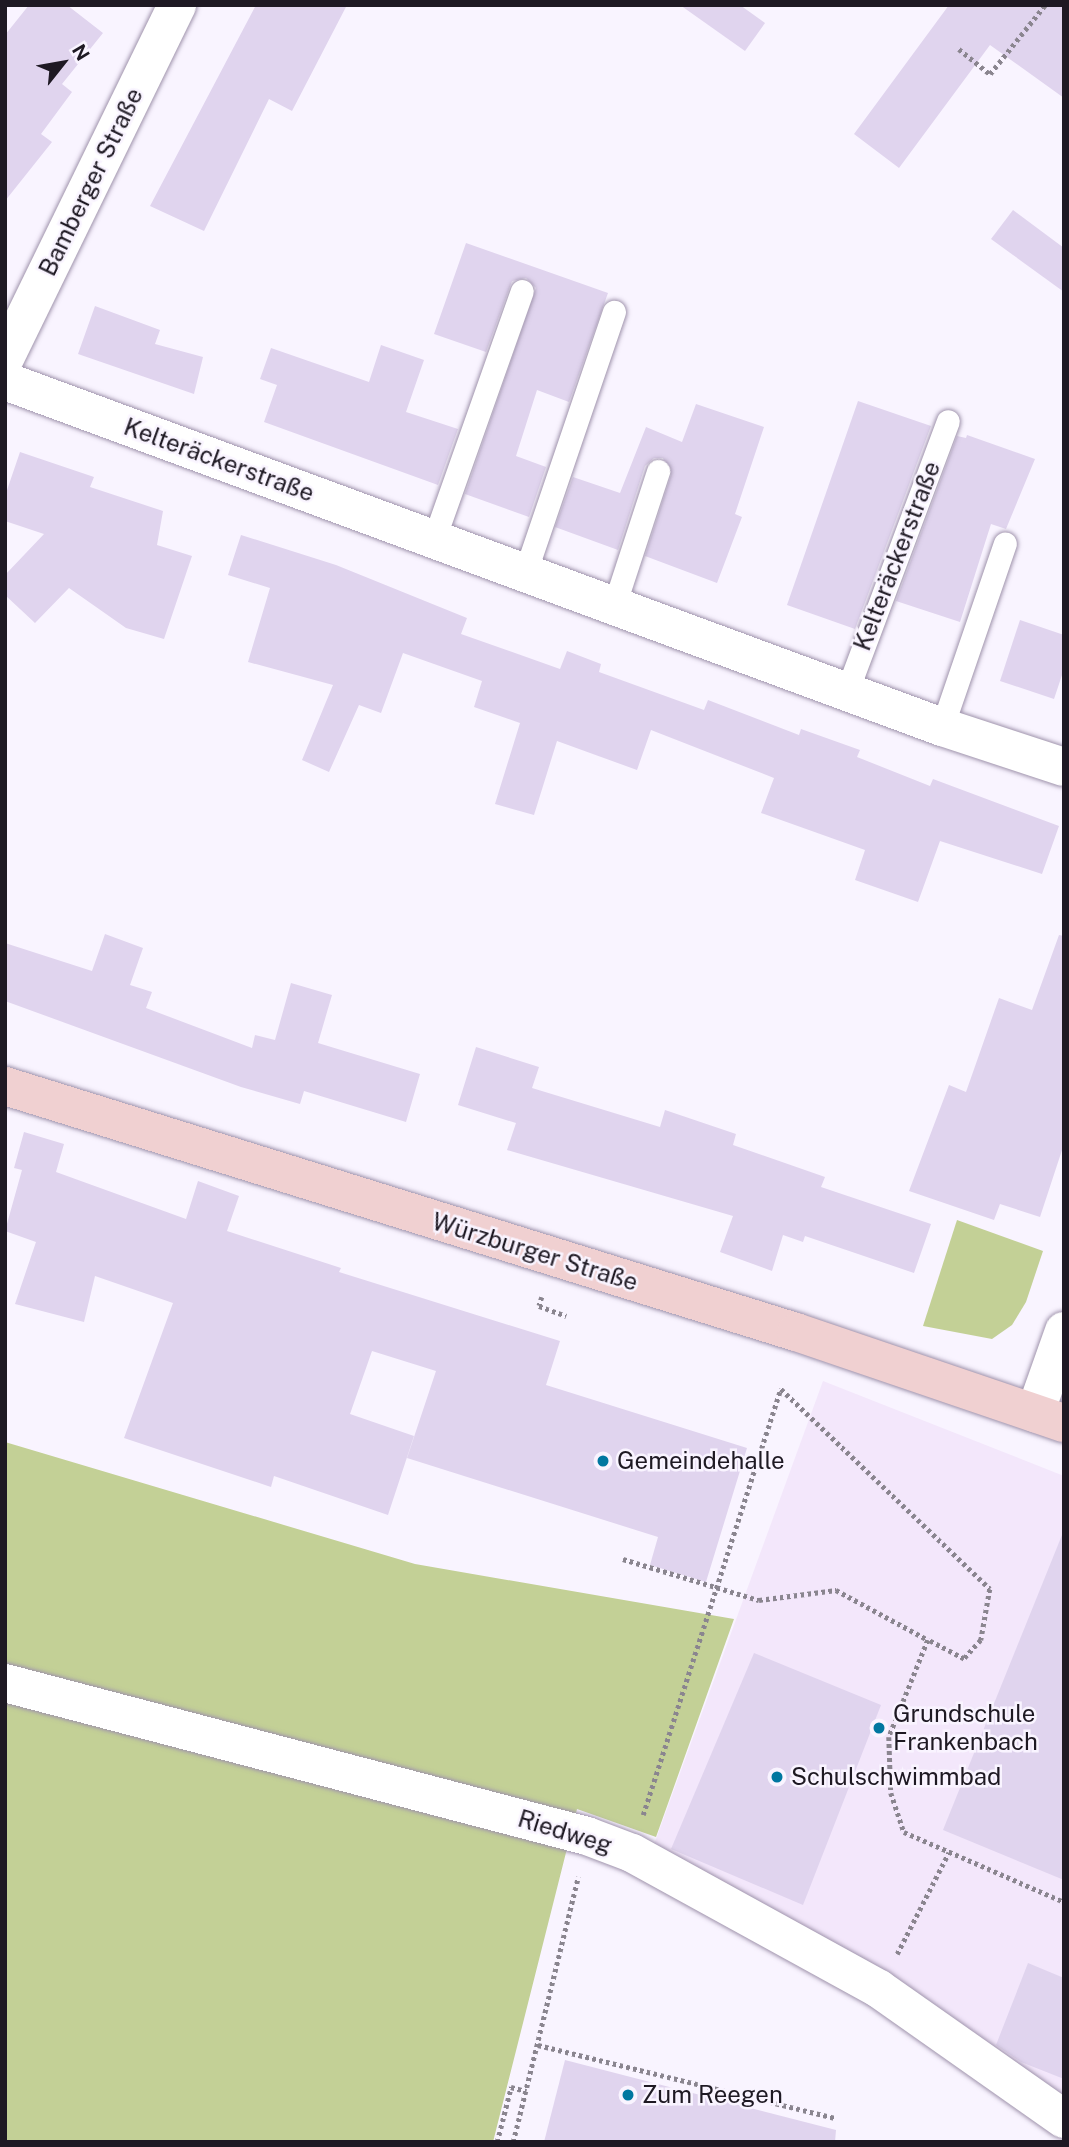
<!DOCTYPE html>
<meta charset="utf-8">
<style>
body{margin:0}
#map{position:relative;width:1069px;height:2147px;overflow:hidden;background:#f9f4ff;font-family:"Public Sans",sans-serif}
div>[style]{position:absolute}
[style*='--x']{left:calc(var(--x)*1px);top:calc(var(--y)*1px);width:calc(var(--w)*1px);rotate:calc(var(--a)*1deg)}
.education>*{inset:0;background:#f3e7fb}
.green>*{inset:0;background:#c3d096}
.building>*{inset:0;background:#e0d4ee}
.path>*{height:4.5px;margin-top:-2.25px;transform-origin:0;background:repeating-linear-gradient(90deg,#8a858f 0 3.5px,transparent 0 7px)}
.roads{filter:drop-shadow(0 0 2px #9f93ac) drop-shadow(0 0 2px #9f93ac)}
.service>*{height:23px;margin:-11.5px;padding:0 11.5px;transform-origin:11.5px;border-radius:11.5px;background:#fff}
.minor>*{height:38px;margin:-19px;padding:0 19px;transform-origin:19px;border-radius:19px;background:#fff}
.secondary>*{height:38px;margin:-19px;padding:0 19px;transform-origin:19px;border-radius:19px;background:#f0d0d1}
.dots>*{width:19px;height:19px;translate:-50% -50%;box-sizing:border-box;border:4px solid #f9f4ff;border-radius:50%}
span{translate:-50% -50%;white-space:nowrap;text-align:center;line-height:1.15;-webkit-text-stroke:5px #f9f4ff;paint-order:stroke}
.street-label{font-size:24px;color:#1e1923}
.poi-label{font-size:24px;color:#1e1923}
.left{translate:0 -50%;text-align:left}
.frame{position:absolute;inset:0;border:7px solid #1e1923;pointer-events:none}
.north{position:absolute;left:28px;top:28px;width:70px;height:70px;-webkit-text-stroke:5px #f9f4ff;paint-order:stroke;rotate:59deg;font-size:19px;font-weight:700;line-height:28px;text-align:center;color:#1e1923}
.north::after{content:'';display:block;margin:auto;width:24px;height:32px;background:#1e1923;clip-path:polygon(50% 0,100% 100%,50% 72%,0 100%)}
</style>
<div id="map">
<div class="education">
<div style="clip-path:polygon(823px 1381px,1064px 1476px,1064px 2105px,652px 1850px)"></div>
</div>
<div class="green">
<div style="clip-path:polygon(957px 1220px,1043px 1251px,1026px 1302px,1012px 1325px,992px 1339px,923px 1326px)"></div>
<div style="clip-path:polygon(5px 1442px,415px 1564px,734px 1619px,656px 1837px,577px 1809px,493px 2142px,5px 2142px)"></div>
</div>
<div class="building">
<div style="clip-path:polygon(29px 5px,67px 5px,103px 33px,62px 84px,72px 92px,41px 134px,52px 142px,5px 201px,5px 35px)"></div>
<div style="clip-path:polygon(256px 5px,347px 5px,292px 111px,269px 99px,204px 231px,150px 206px)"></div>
<div style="clip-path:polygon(680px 5px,740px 5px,765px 23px,745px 51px)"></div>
<div style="clip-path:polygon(949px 5px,1064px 5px,1064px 98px,990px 45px,899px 168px,854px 134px)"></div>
<div style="clip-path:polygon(1013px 210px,1064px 248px,1064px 292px,991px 239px)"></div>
<div style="clip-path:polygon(466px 243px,608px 293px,569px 402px,537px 390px,516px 456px,546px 467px,529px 517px,465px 494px,536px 288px,526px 278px,512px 281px,486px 352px,434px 334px)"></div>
<div style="clip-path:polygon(95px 306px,160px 330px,155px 344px,203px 357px,194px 394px,78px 354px)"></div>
<div style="clip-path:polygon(381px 345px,424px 360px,406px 412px,458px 429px,438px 485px,264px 422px,277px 385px,260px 379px,271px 348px,369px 382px)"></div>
<div style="clip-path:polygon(858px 401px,931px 426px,855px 629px,787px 605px)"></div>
<div style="clip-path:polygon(696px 404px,764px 427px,735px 514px,742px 517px,717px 583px,645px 556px,671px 475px,663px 458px,654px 458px,645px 466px,618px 550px,555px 527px,573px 477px,620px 493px,646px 427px,682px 442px)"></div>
<div style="clip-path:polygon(967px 435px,1035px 459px,1006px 529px,991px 524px,960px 622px,896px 601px,957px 436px,966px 438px)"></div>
<div style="clip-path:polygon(20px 452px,94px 477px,90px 487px,163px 511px,157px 545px,192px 556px,164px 639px,126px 628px,69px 588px,35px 623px,5px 595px,5px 575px,44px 534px,5px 521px,5px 496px)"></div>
<div style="clip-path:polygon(241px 535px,336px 565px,467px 618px,461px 634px,560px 669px,567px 651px,601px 664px,599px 672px,704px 710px,708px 700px,799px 735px,801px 729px,860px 750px,857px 757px,930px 786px,933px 779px,1059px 826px,1042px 874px,940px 841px,918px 902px,855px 880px,865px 850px,761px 813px,774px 778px,651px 730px,637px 770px,557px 741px,534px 815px,495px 804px,520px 723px,474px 707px,482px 681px,403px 653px,381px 713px,359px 705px,329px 772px,302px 760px,333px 685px,248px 662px,270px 588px,228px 575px)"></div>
<div style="clip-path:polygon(1020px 620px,1064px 635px,1064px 669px,1054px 699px,1000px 681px)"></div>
<div style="clip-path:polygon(105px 934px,143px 948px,130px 985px,152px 992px,146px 1008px,252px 1048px,255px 1035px,275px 1040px,291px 983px,332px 995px,318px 1043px,420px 1074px,406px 1122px,304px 1091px,300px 1104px,241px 1087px,5px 1001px,5px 943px,92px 971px)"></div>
<div style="clip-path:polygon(1059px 935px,1064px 936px,1064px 1144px,1040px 1217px,1000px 1204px,994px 1220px,909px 1191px,949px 1085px,966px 1092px,999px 998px,1032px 1010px)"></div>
<div style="clip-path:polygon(476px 1047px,539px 1067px,532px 1088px,660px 1127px,665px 1110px,736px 1134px,733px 1145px,825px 1177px,821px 1187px,931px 1224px,914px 1273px,805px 1236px,803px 1242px,783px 1235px,772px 1271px,720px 1252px,733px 1216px,507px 1150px,516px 1123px,458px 1105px)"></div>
<div style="clip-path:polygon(24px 1132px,64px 1144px,56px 1172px,186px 1219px,198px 1181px,239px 1196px,227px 1231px,341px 1268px,339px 1272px,560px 1341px,546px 1385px,747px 1448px,706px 1582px,650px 1565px,658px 1537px,407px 1458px,436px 1371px,372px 1351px,350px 1414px,414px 1436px,388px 1515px,274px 1476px,271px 1487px,124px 1438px,173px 1303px,95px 1276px,84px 1322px,15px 1304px,36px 1242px,5px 1231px,22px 1170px,14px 1168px)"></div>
<div style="clip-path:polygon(1062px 1535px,1064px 1536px,1064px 1880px,943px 1830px)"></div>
<div style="clip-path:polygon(754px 1653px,881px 1705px,803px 1905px,671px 1849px)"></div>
<div style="clip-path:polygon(1028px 1963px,1064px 1978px,1064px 2079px,1021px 2062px,996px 2045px)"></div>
<div style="clip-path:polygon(565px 2060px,836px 2130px,835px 2142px,544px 2142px)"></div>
</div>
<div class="path">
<div style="--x:959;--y:49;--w:40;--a:39"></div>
<div style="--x:990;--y:74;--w:88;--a:-51.4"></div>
<div style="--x:542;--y:1297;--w:9;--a:108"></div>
<div style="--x:539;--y:1306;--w:29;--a:20"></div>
<div style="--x:623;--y:1559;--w:142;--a:16.8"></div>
<div style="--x:759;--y:1600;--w:78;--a:-7.4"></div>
<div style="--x:836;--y:1590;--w:105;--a:28.5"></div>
<div style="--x:928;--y:1640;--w:105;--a:111.9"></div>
<div style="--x:889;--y:1737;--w:56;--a:88"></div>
<div style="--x:891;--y:1793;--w:41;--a:71.6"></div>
<div style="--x:904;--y:1832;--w:175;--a:23.6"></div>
<div style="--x:643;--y:1815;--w:448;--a:-72.1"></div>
<div style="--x:781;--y:1389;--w:289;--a:43.7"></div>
<div style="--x:990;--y:1589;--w:52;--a:100"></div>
<div style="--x:981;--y:1640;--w:25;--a:132"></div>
<div style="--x:964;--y:1659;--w:41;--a:-152.2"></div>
<div style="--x:897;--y:1954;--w:114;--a:-63"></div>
<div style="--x:538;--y:2045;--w:307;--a:13.8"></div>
<div style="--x:497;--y:2142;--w:57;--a:-75.7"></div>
<div style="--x:511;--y:2087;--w:16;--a:15"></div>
<div style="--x:513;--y:2142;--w:273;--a:-76.2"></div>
</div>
<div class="roads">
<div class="service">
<div style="--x:434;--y:539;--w:263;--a:-70.5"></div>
<div style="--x:525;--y:573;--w:276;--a:-71.2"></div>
<div style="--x:614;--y:606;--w:142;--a:-71.9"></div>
<div style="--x:847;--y:691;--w:288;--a:-69.5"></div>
<div style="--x:942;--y:727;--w:194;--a:-71.1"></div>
</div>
<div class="minor">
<div style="--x:5;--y:358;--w:393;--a:-64"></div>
<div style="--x:5;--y:381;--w:999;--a:20.27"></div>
<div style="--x:942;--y:727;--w:128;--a:18.2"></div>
<div style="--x:1035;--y:1413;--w:87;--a:-70.5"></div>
<div style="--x:5;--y:1683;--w:602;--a:14.73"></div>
<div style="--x:587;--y:1836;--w:48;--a:20.7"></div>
<div style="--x:632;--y:1853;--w:282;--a:28.8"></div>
<div style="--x:879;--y:1989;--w:226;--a:35.1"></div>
</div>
<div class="secondary">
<div style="--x:5;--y:1086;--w:828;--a:17.28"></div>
<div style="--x:796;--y:1332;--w:283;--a:18.8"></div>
</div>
</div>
<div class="dots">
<div style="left:603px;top:1461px;background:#0077a0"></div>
<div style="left:879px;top:1728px;background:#0077a0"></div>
<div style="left:777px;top:1777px;background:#0077a0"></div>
<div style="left:628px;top:2095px;background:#0077a0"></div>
</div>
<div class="street-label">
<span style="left:91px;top:182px;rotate:-64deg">Bamberger Straße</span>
<span style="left:219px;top:460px;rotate:20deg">Kelteräckerstraße</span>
<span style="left:897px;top:556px;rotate:-69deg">Kelteräckerstraße</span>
<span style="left:535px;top:1252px;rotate:17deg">Würzburger Straße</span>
<span style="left:565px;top:1832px;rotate:17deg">Riedweg</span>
</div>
<div class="poi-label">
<span class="left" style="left:617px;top:1461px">Gemeindehalle</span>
<span class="left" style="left:893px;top:1728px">Grundschule<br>Frankenbach</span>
<span class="left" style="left:791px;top:1777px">Schulschwimmbad</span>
<span class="left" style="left:642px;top:2095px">Zum Reegen</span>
</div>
<div class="frame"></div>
<div class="north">N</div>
</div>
